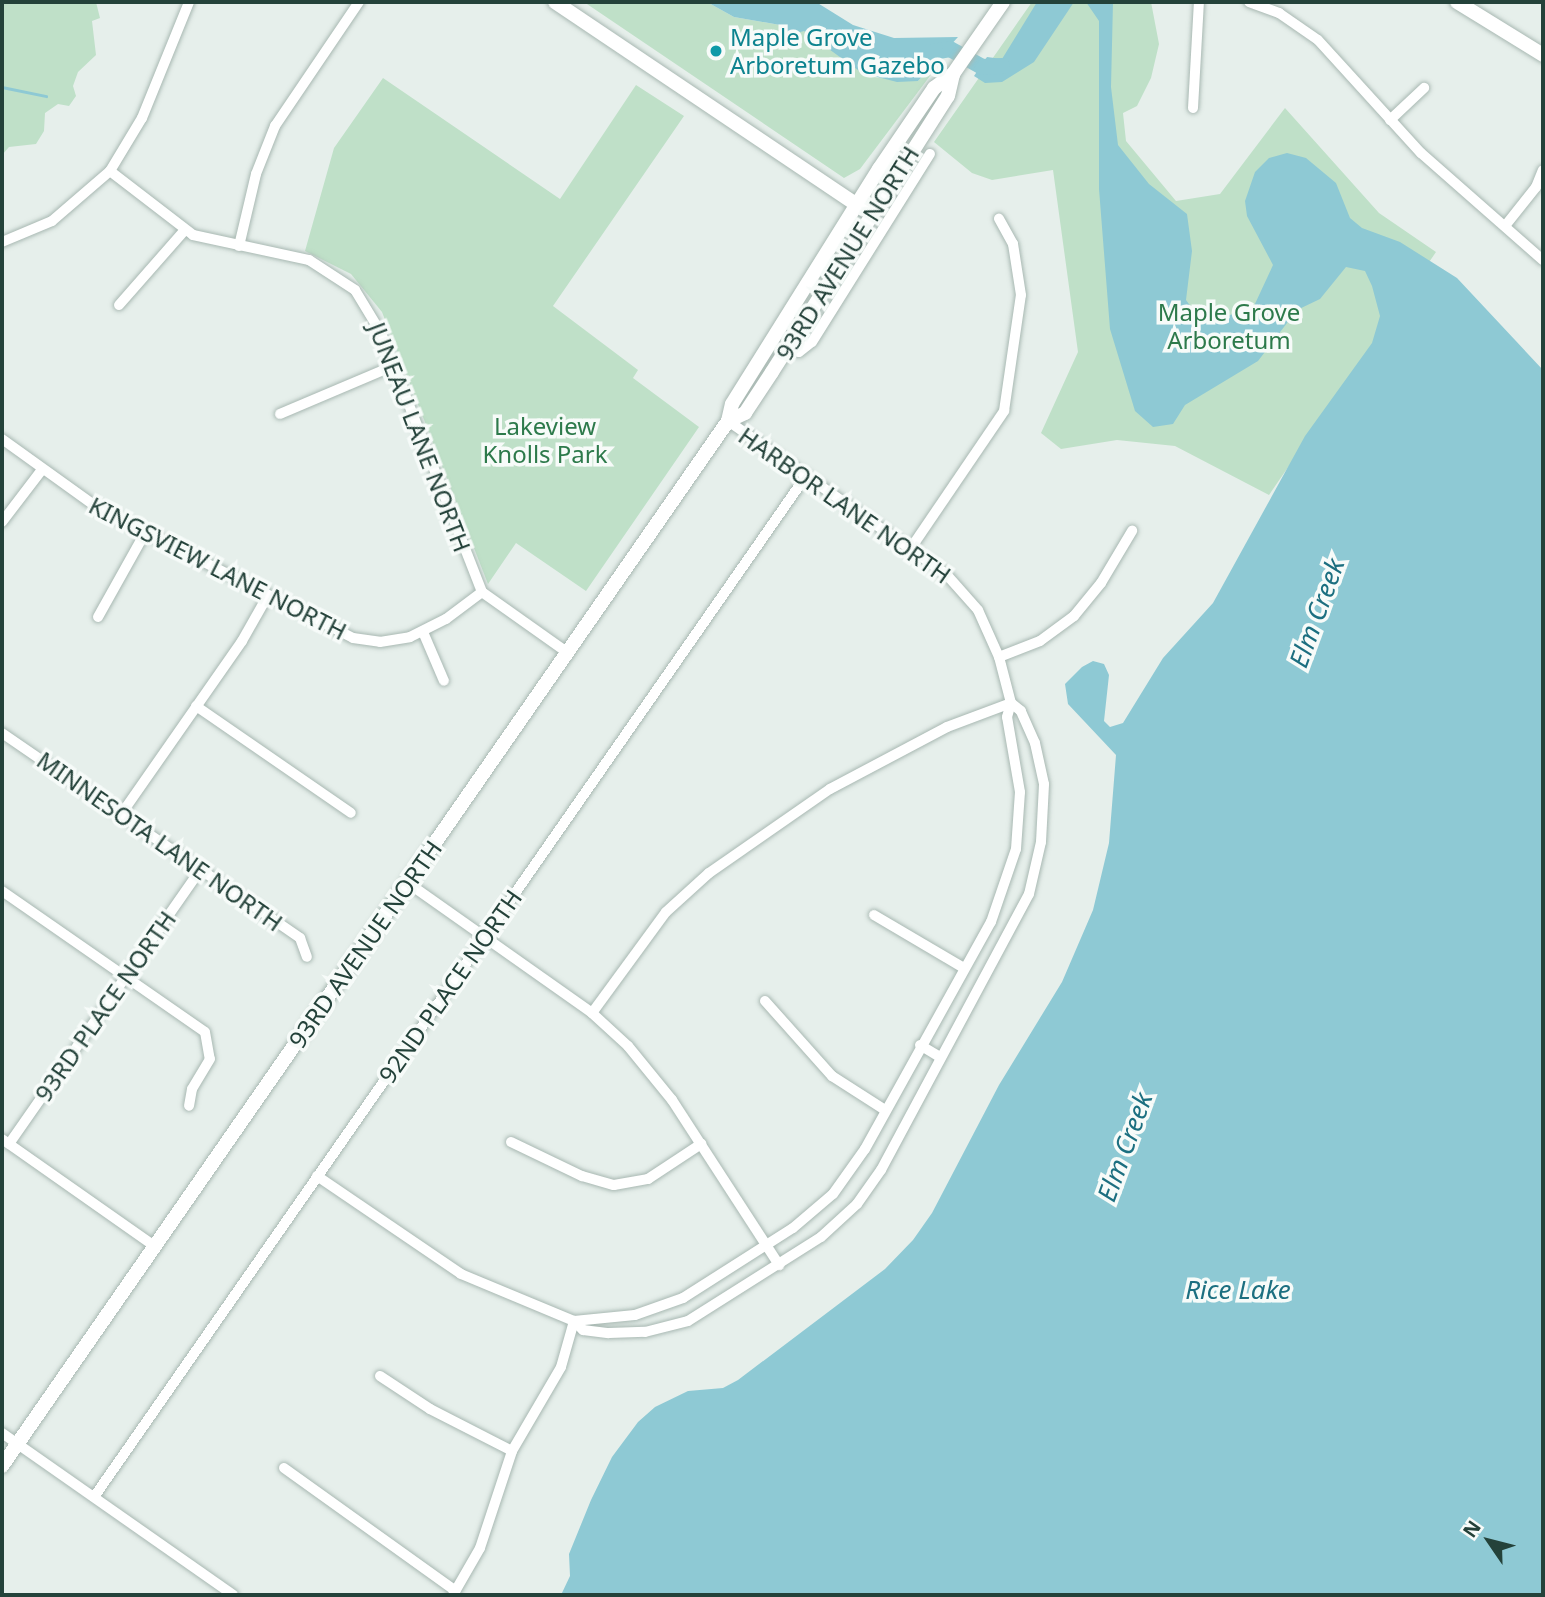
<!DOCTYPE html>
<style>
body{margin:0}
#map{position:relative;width:1545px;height:1597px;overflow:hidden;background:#e6efeb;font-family:"Noto Sans",sans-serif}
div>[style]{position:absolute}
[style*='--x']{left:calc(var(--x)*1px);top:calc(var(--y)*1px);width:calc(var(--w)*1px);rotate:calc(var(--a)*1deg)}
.green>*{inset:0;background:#bfe0c8}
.water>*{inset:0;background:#8ec9d4}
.stream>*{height:2.5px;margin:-1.25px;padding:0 1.25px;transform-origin:1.25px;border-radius:1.25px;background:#8ec9d4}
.river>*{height:16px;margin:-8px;padding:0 8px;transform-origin:8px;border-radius:8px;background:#8ec9d4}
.roads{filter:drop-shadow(0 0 2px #a8b8b2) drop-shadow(0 0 2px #a8b8b2)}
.street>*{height:10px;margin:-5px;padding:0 5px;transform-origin:5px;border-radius:5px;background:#fff}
.secondary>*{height:14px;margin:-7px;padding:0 7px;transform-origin:7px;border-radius:7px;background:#fff}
.dots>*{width:19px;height:19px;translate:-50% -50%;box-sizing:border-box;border:4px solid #f7fbf9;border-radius:50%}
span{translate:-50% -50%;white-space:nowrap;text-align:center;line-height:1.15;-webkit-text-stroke:7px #f7fbf9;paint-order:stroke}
.culture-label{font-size:24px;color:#0d838f}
.left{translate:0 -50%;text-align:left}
.street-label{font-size:24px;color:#24423a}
.park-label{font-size:24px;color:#2d7a4b}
.water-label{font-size:26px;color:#1c6f80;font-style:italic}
.frame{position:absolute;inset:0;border:4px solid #24423a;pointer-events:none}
.north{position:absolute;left:1454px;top:1506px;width:70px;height:70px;-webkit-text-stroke:5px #f7fbf9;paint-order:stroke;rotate:305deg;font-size:19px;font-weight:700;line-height:28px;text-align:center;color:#24423a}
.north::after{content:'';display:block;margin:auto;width:24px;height:32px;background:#24423a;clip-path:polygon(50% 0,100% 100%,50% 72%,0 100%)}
</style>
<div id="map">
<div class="green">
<div style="clip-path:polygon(2px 2px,96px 2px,100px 18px,92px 21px,96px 55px,78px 72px,73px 86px,76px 96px,69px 106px,58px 104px,45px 113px,44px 131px,36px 144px,9px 147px,2px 155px)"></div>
<div style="clip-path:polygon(584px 2px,707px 2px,734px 17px,780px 25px,798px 33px,804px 30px,872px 77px,918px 81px,938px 58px,942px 60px,860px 169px,844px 178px)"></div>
<div style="clip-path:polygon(1032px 2px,1151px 2px,1159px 44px,1151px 78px,1137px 106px,1123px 113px,1126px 141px,1176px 201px,1220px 194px,1285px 108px,1379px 213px,1436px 252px,1269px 495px,1175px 446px,1117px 440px,1061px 449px,1041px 433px,1078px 352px,1053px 170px,992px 180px,972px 173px,934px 142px)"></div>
<div style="clip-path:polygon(383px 78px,560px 199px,636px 85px,684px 116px,553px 306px,638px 370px,633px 378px,699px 427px,586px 591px,516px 543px,488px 584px,382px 312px,351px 274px,305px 251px,334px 148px)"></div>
</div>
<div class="water">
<div style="clip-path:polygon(707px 2px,816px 2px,853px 25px,894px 38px,958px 37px,918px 81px,897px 82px,862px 73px,804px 31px,790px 35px,780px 25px,734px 17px)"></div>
<div style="clip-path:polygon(1037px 2px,1074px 2px,1034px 62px,1002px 82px,985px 83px,974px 76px,987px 57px,1002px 59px)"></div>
<div style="clip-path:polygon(1086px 2px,1113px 2px,1111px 87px,1118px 145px,1149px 184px,1187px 214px,1192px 251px,1186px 300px,1200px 319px,1209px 323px,1254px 306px,1273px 265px,1247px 216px,1245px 201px,1255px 172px,1269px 158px,1287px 153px,1306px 158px,1336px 183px,1350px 218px,1362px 228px,1400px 242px,1457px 278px,1543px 370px,1543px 1595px,561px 1595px,570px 1576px,569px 1554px,591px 1500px,612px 1457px,638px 1422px,655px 1407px,688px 1391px,723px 1388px,738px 1380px,885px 1269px,913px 1240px,932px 1213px,999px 1085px,1062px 982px,1093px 910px,1109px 843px,1116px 755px,1068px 704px,1065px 684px,1082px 667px,1093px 661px,1104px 664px,1109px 675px,1104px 721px,1110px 727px,1123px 723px,1163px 658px,1213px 603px,1305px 436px,1372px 343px,1380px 316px,1372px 286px,1365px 271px,1346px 267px,1320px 299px,1297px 310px,1258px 361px,1185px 405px,1173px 424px,1153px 427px,1135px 411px,1110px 329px,1099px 189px,1099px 21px)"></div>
</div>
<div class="stream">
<div style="--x:2;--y:87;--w:45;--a:11.6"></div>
</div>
<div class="river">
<div style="--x:928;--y:53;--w:22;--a:-10"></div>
<div style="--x:950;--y:49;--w:37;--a:29"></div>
<div style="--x:982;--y:67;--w:20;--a:-3"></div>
</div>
<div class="roads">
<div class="street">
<div style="--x:1249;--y:2;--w:32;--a:20"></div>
<div style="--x:1279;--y:13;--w:47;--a:34.7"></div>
<div style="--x:1318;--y:40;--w:153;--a:47.7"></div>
<div style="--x:1421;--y:153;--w:162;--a:41.3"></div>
<div style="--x:1193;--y:108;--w:106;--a:-86.8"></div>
<div style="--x:1390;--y:120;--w:47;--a:-43.3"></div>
<div style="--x:110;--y:171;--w:105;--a:37.6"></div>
<div style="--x:193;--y:235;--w:119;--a:12.2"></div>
<div style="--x:309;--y:260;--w:55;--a:33.1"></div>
<div style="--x:355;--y:290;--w:50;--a:58.8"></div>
<div style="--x:381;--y:333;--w:278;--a:68.7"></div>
<div style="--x:482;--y:592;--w:105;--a:35.3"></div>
<div style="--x:1505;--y:226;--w:50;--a:-51.5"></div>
<div style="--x:1536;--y:187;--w:18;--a:-68"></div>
<div style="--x:2;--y:242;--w:54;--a:-22.8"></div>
<div style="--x:52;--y:221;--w:77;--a:-40.8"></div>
<div style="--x:110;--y:171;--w:62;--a:-58.9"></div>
<div style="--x:142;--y:118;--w:125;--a:-67.9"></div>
<div style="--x:239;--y:246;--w:74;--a:-76.7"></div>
<div style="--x:256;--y:174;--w:52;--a:-68.4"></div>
<div style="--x:275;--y:126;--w:150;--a:-55.9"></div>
<div style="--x:119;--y:305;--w:98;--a:-48.7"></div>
<div style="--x:786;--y:349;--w:13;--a:13"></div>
<div style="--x:799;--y:352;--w:16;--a:-38"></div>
<div style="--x:812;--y:342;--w:222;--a:-57.9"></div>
<div style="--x:280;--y:414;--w:123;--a:-23"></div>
<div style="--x:2;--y:439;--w:118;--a:35.7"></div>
<div style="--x:98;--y:508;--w:286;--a:27"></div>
<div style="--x:353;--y:638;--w:27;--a:8"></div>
<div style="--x:380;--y:642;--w:30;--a:-9"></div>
<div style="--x:410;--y:637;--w:40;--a:-26.6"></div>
<div style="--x:446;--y:619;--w:45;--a:-36.9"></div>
<div style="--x:2;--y:522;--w:64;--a:-52.6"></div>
<div style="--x:911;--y:548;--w:166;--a:-55.8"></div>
<div style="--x:1004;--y:411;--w:117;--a:-81.7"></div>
<div style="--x:1021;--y:295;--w:52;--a:-98.9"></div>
<div style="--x:1013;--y:244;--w:29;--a:-119"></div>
<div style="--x:98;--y:617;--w:96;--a:-60.8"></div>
<div style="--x:423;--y:632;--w:53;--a:66.8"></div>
<div style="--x:999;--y:657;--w:44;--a:-21.3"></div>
<div style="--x:1040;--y:641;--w:42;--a:-36.3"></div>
<div style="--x:1074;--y:616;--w:43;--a:-50.7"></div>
<div style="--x:1101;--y:583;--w:61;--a:-59.2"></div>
<div style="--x:196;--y:706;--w:188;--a:34.6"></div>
<div style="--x:2;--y:733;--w:362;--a:34.5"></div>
<div style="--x:300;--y:938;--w:20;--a:70"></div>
<div style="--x:122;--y:813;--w:210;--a:-55.1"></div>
<div style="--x:242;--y:641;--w:51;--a:-60.4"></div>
<div style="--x:408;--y:883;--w:225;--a:35.2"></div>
<div style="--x:592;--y:1013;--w:49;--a:42.5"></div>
<div style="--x:628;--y:1046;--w:70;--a:50.8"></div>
<div style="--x:672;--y:1100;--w:197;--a:57"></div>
<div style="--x:2;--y:891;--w:247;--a:34.8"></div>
<div style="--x:205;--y:1032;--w:27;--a:80"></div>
<div style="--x:210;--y:1059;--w:35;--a:121"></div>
<div style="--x:192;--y:1089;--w:17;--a:100"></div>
<div style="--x:874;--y:915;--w:104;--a:30.5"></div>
<div style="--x:765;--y:1001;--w:101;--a:48.2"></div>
<div style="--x:832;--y:1076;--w:63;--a:32.7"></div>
<div style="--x:592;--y:1013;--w:125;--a:-53.8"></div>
<div style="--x:666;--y:912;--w:58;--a:-42.2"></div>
<div style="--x:709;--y:873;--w:147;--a:-34.8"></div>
<div style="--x:830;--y:789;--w:132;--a:-27.9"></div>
<div style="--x:947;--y:727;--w:68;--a:-20.6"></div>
<div style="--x:920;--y:1045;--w:23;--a:31"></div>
<div style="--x:2;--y:1139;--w:186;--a:35.1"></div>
<div style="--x:511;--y:1142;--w:79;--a:25.6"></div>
<div style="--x:582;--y:1176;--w:33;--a:16"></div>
<div style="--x:614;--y:1185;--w:35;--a:-10"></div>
<div style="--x:648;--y:1179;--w:64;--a:-33.4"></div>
<div style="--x:9;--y:1144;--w:335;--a:-55.1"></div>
<div style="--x:317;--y:1176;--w:174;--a:34.2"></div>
<div style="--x:461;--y:1274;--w:122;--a:22.6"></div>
<div style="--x:574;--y:1321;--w:13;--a:45"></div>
<div style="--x:583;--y:1330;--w:26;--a:7"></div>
<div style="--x:609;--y:1333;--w:36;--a:-2"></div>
<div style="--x:645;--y:1332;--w:44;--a:-14.3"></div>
<div style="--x:688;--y:1321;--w:157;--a:-32.3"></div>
<div style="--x:821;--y:1237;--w:49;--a:-42.5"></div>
<div style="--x:857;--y:1204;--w:42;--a:-54.8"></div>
<div style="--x:881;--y:1170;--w:313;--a:-61.8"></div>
<div style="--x:1029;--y:894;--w:53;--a:-77"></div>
<div style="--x:1041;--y:842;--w:58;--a:-87"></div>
<div style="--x:1044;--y:784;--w:42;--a:-102.4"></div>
<div style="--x:1035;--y:743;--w:35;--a:-114"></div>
<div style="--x:1021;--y:711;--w:13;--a:-141"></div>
<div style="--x:574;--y:1321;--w:61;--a:-5.6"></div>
<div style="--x:635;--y:1315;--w:51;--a:-19.5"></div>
<div style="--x:683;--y:1298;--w:130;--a:-32.5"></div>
<div style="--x:793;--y:1228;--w:52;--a:-40.4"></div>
<div style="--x:833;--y:1194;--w:55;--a:-54.6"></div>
<div style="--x:865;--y:1149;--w:260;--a:-61"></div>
<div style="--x:991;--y:922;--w:77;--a:-71.1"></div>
<div style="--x:1016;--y:849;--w:57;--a:-86"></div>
<div style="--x:1020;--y:792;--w:76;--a:-99.8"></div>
<div style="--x:1007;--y:717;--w:15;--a:-74"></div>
<div style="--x:1011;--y:703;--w:48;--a:-104.6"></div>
<div style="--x:999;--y:657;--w:51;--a:-114.1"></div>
<div style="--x:978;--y:610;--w:48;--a:-131.6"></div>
<div style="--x:946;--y:574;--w:266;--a:-144.9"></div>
<div style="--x:380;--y:1376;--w:60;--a:33.4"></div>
<div style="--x:430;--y:1409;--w:92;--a:27.1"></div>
<div style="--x:2;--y:1433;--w:282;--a:35"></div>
<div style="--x:284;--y:1468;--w:211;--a:35.6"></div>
<div style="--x:94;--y:1497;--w:1245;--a:-55.11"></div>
<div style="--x:453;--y:1595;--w:54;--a:-60.1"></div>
<div style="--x:480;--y:1548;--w:102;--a:-71.7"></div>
<div style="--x:512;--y:1451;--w:97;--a:-59.7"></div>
<div style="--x:561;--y:1367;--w:48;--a:-74.2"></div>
</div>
<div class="secondary">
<div style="--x:555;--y:2;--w:371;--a:33.9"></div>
<div style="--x:1457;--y:2;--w:101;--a:31.6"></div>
<div style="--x:728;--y:421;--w:19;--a:-25"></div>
<div style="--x:745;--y:413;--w:49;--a:-56.6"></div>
<div style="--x:772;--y:372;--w:327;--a:-57.5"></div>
<div style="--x:948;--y:96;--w:23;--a:-77"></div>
<div style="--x:2;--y:1466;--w:1272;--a:-55.21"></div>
<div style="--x:728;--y:421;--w:17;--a:-77"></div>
<div style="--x:732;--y:404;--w:277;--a:-58"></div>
<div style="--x:879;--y:169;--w:98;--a:-55.8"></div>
<div style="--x:934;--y:88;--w:24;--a:-36"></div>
<div style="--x:953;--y:74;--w:88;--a:-55.2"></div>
</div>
</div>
<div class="dots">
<div style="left:716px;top:51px;background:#0f9aa8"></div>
</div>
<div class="culture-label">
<span class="left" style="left:730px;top:51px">Maple Grove<br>Arboretum Gazebo</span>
</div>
<div class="street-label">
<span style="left:847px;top:253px;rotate:-58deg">93RD AVENUE NORTH</span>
<span style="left:420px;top:437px;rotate:69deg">JUNEAU LANE NORTH</span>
<span style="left:845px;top:505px;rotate:35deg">HARBOR LANE NORTH</span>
<span style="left:218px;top:568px;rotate:27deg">KINGSVIEW LANE NORTH</span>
<span style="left:160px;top:841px;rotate:35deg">MINNESOTA LANE NORTH</span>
<span style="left:365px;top:944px;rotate:-55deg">93RD AVENUE NORTH</span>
<span style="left:450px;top:986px;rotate:-55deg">92ND PLACE NORTH</span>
<span style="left:105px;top:1006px;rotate:-55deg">93RD PLACE NORTH</span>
</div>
<div class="park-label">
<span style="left:1229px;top:326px">Maple Grove<br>Arboretum</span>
<span style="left:545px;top:440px">Lakeview<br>Knolls Park</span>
</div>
<div class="water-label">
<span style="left:1317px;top:613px;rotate:-70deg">Elm Creek</span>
<span style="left:1125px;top:1147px;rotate:-70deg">Elm Creek</span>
<span style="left:1238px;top:1290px">Rice Lake</span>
</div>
<div class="frame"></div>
<div class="north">N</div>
</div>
